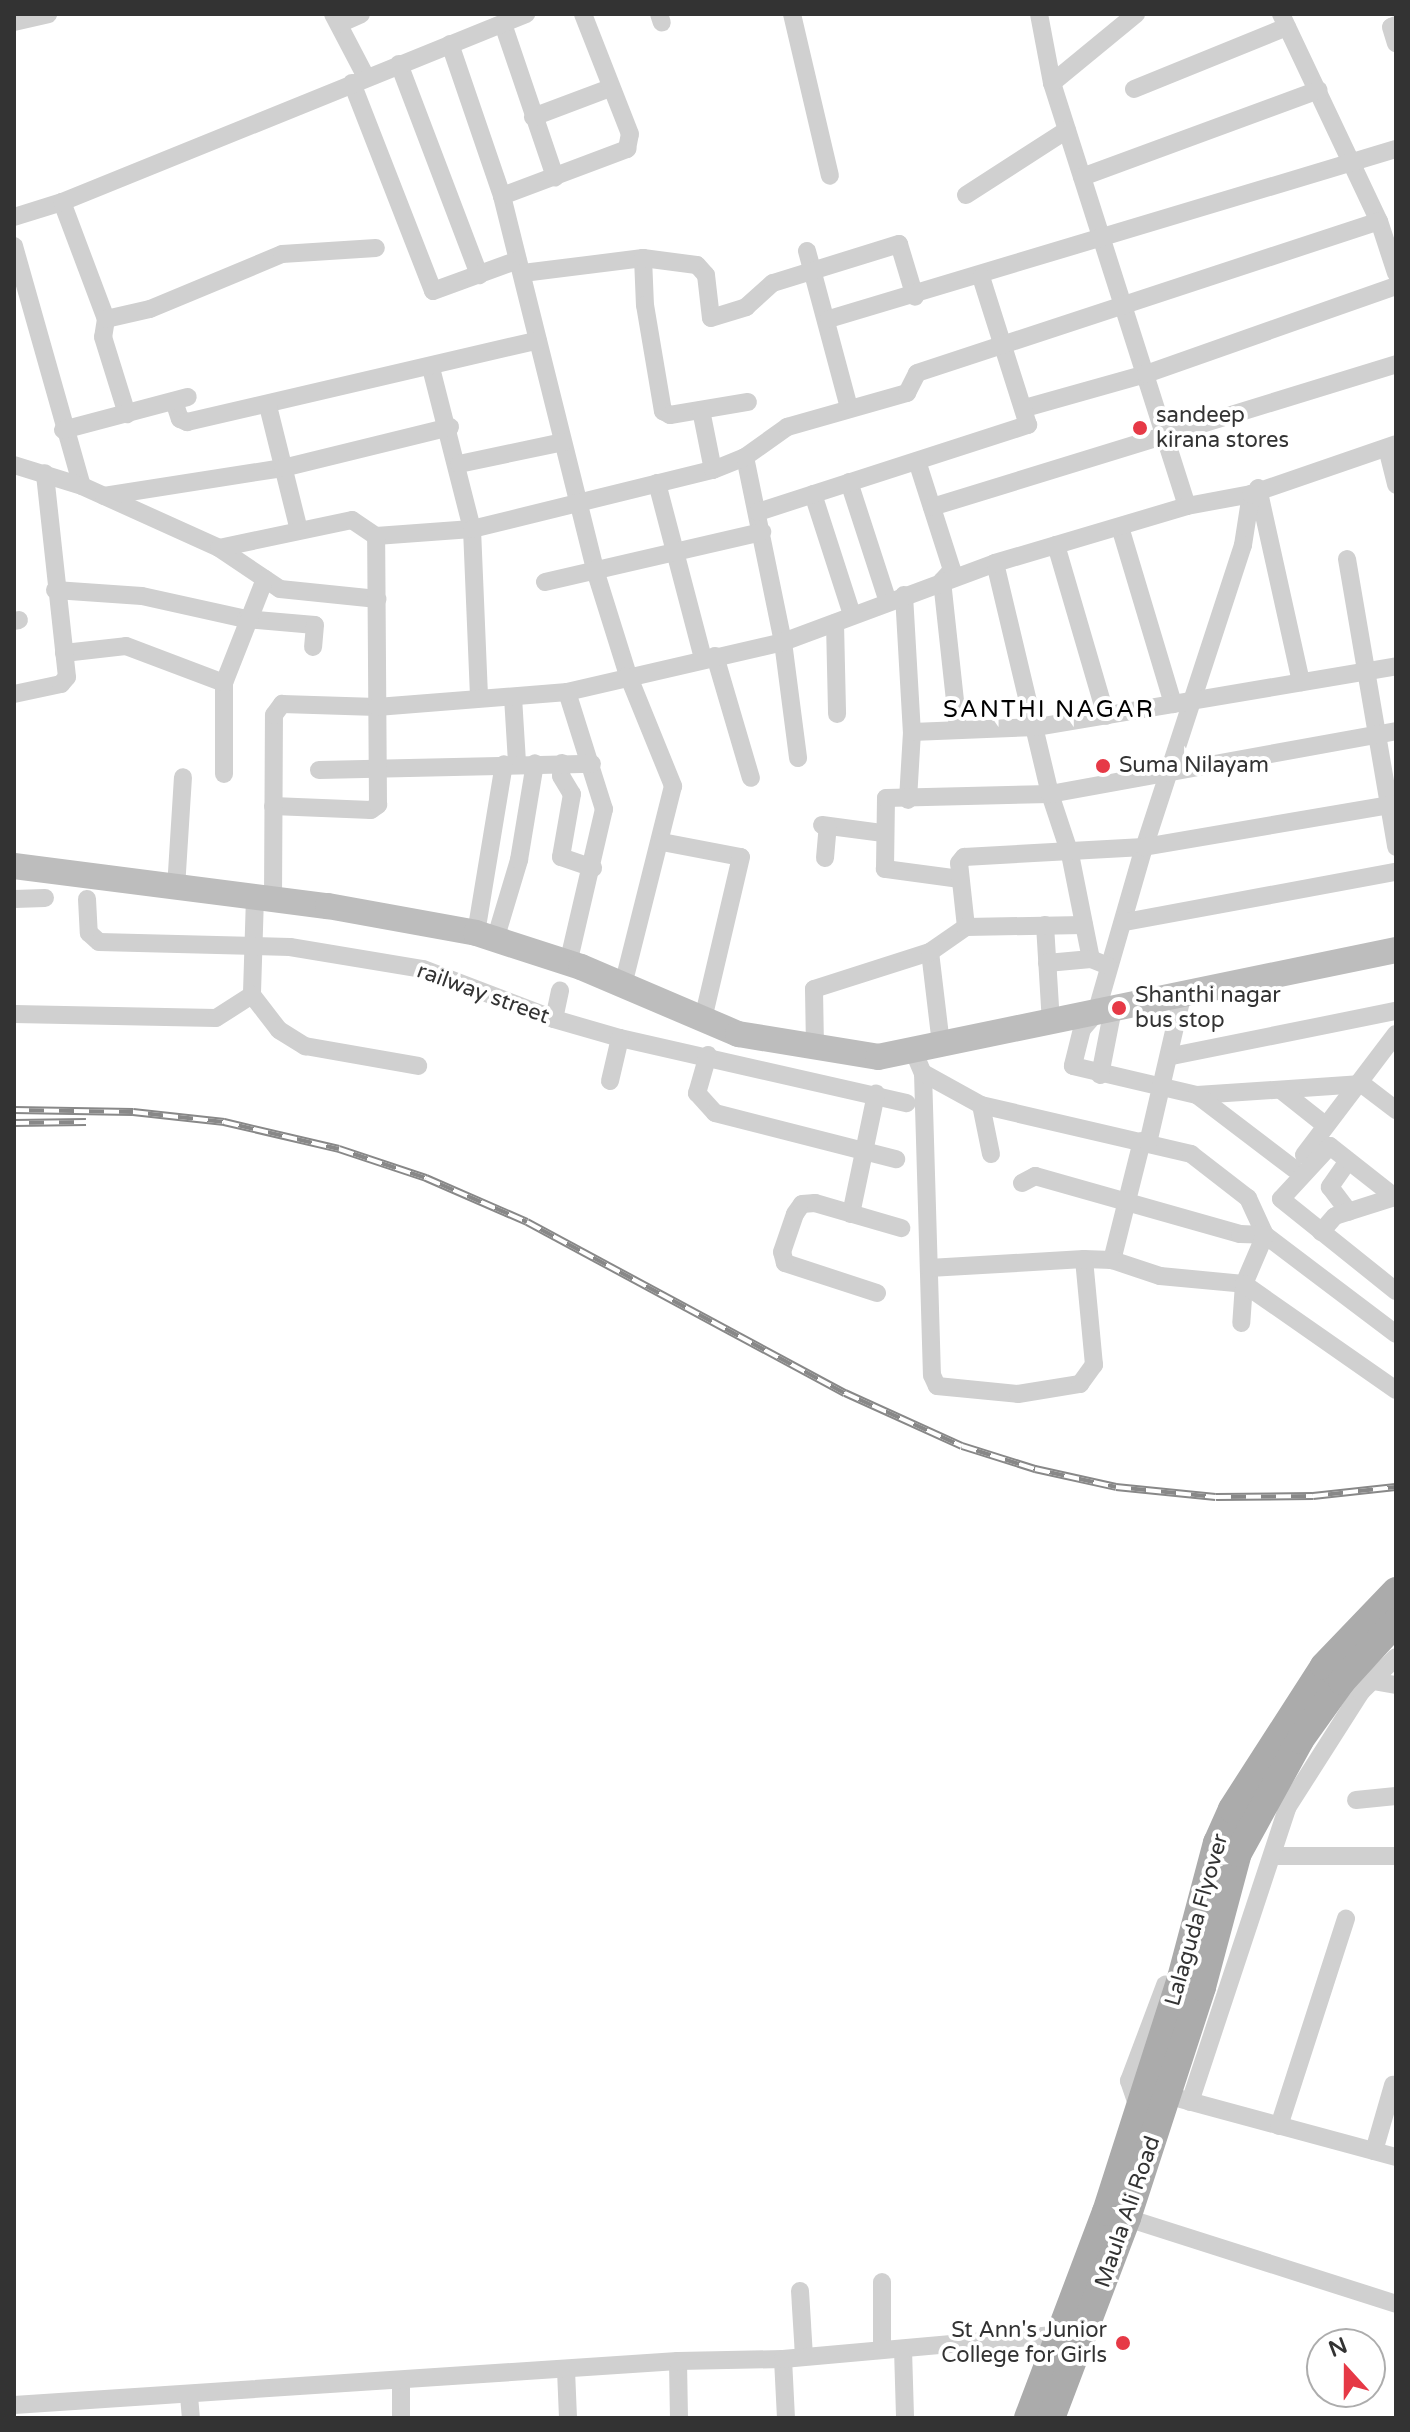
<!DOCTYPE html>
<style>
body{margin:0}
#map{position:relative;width:1410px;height:2432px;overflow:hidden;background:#fff;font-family:"Varela Round",sans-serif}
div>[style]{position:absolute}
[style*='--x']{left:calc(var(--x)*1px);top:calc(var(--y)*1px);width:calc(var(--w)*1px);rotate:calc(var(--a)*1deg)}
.minor>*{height:18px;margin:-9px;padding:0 9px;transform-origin:9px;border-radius:9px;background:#d0d0d0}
.secondary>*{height:26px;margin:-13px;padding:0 13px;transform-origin:13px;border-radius:13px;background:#bdbdbd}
.primary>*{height:28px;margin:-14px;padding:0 14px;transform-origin:14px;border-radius:14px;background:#ababab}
.rail>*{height:8px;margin-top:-4px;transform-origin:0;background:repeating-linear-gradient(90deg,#fff 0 15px,#888 0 30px);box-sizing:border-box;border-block:2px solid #888}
.dots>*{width:22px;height:22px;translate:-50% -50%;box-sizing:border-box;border:4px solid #fff;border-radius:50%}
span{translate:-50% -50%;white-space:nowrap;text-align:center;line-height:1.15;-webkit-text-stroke:8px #fff;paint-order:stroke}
.poi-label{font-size:22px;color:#333}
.left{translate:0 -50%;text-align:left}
.right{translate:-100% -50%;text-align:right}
.street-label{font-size:22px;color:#333}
.neighbourhood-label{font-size:24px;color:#000;letter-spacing:2px}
.frame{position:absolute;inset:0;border:16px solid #333;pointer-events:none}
.north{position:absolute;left:1306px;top:2328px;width:80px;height:80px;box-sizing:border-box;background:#fff;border:2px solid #adadad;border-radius:50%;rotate:339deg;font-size:22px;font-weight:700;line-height:32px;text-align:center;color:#333}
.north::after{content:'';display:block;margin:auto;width:28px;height:36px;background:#e63946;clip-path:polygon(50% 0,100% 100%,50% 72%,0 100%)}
</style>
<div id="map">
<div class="minor">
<div style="--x:333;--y:14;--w:71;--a:62.4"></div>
<div style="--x:659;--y:14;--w:9;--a:72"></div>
<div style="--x:792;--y:14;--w:166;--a:76.8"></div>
<div style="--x:1039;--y:14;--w:70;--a:79.3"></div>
<div style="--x:1052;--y:83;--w:444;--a:72.3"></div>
<div style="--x:1281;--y:14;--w:229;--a:64.7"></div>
<div style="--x:1379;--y:221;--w:55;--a:71.9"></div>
<div style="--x:14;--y:22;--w:35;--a:-13"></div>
<div style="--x:339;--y:24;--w:24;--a:-24"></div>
<div style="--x:503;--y:24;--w:162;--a:71.2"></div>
<div style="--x:1396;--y:25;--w:5;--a:158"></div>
<div style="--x:1391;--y:27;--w:17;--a:73"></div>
<div style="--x:450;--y:44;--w:161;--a:71.1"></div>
<div style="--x:502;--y:196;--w:385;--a:76"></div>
<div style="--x:595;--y:570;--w:110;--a:72.6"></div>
<div style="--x:628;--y:675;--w:120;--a:67.9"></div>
<div style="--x:673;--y:786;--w:205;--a:104.1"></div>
<div style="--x:399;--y:64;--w:226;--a:69.2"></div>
<div style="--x:352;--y:83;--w:223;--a:68.7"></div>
<div style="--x:433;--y:291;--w:90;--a:-20"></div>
<div style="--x:1052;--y:83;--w:109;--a:-39.4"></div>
<div style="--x:1134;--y:89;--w:165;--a:-22.1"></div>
<div style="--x:533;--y:117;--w:82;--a:-20.6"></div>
<div style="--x:1082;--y:177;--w:252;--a:-20.2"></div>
<div style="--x:966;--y:195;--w:120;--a:-32.8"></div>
<div style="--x:502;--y:196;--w:134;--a:-20.6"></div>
<div style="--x:627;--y:149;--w:15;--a:-79"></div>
<div style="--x:630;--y:134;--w:129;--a:-111.4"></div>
<div style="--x:62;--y:202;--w:125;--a:69.4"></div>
<div style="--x:106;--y:319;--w:18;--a:99"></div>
<div style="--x:103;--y:337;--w:81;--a:72.7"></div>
<div style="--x:14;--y:217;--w:50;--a:-17.4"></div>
<div style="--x:62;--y:202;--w:501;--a:-22.06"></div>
<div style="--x:14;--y:246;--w:249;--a:74.2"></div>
<div style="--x:807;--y:251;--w:163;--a:75"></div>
<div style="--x:643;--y:258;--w:47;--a:87.6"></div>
<div style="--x:645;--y:305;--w:108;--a:80.4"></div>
<div style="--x:663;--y:411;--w:8;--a:30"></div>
<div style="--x:670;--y:415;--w:79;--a:-9.5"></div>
<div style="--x:523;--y:273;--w:121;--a:-7.1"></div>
<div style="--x:643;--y:258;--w:54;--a:7.4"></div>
<div style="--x:697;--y:265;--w:13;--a:48"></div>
<div style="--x:706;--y:275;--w:43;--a:83.4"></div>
<div style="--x:711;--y:318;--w:37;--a:-17"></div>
<div style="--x:746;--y:307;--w:36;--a:-42"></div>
<div style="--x:773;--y:283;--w:132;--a:-17.2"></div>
<div style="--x:899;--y:244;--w:55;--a:73.2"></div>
<div style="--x:106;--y:319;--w:45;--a:-12.8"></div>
<div style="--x:150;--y:309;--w:143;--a:-22.6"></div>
<div style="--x:282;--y:254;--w:94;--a:-3.7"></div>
<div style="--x:829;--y:319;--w:592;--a:-16.69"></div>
<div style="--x:431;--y:368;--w:166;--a:75.7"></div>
<div style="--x:472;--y:529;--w:169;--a:87.6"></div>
<div style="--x:174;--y:401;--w:19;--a:72"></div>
<div style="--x:180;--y:419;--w:8;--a:23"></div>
<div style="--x:187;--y:422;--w:360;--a:-13.1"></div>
<div style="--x:268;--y:406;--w:128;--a:76"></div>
<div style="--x:1025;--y:408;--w:126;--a:-15.7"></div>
<div style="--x:1146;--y:374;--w:265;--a:-19.4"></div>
<div style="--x:701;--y:410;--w:61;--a:78.7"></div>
<div style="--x:63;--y:430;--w:129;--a:-14.8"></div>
<div style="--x:1387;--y:448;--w:38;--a:76"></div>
<div style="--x:745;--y:457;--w:189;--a:78.4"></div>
<div style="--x:783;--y:642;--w:117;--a:82.6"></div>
<div style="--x:917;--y:461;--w:114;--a:72.2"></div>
<div style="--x:952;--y:570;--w:15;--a:132"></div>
<div style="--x:942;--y:581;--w:149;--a:83.8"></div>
<div style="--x:459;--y:464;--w:106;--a:-11.9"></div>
<div style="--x:14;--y:465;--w:71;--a:17.2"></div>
<div style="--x:82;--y:486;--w:150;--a:24.3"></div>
<div style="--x:219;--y:548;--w:73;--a:33.9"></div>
<div style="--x:280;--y:589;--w:98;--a:5.9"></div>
<div style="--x:849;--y:482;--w:126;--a:72"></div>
<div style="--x:657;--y:483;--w:181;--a:75.3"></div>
<div style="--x:1258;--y:488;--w:199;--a:77.5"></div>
<div style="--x:813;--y:494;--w:127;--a:72.1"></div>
<div style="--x:1251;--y:494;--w:52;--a:98.9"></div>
<div style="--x:1243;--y:545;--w:318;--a:108.1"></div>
<div style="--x:1144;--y:847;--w:173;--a:106.1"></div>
<div style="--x:1096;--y:1013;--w:21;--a:131"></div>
<div style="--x:1082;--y:1029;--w:38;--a:104"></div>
<div style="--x:1073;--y:1066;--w:127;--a:13.2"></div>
<div style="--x:1197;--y:1095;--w:165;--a:-3.8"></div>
<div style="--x:1362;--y:1084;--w:43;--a:37.4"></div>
<div style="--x:104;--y:496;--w:181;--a:-8.9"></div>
<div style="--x:283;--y:468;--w:172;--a:-13.8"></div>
<div style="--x:932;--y:507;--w:486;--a:-17.1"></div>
<div style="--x:758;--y:512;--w:284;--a:-17.9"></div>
<div style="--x:1028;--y:425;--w:155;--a:-107.6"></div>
<div style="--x:1120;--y:527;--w:185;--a:73.3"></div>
<div style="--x:1056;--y:545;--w:178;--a:73.7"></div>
<div style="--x:219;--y:548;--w:136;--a:-11.9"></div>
<div style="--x:352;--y:520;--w:29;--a:34"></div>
<div style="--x:376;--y:536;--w:96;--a:-4.2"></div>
<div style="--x:472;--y:529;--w:248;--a:-13.8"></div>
<div style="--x:713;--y:470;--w:35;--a:-22"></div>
<div style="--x:745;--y:457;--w:52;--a:-35.5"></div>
<div style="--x:787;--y:427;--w:125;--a:-15.8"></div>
<div style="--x:907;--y:393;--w:22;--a:-63"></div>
<div style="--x:917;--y:373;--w:486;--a:-18.2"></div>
<div style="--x:1347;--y:559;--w:292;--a:80.3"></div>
<div style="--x:995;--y:563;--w:237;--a:76.6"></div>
<div style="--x:1050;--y:794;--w:63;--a:71.6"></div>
<div style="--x:1070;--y:854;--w:107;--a:78.7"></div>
<div style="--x:1091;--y:959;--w:18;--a:22"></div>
<div style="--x:545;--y:582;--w:223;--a:-13"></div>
<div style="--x:55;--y:590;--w:87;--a:3.9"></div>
<div style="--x:142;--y:596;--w:107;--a:12.5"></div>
<div style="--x:246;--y:619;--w:69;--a:5"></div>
<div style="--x:315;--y:625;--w:22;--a:95"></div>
<div style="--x:904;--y:595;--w:137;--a:86.7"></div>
<div style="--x:912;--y:732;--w:68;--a:93.4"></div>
<div style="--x:14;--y:621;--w:5;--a:-11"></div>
<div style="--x:835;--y:623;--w:91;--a:88.7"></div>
<div style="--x:64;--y:653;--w:62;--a:-6.4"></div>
<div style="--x:126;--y:646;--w:105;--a:20.7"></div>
<div style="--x:715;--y:656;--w:127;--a:73.6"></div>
<div style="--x:567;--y:692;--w:123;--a:72.5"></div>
<div style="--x:604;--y:809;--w:159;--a:103.1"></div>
<div style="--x:14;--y:694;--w:48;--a:-12"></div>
<div style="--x:61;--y:684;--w:9;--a:-49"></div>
<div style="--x:67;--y:677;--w:205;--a:-96.2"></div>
<div style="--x:513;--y:697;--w:66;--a:86.5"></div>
<div style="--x:912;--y:732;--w:125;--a:-2.3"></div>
<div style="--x:1037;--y:727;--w:364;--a:-9.6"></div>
<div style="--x:562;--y:763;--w:13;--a:94"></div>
<div style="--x:561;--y:776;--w:21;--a:59"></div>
<div style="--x:572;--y:794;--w:64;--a:99.9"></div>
<div style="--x:561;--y:857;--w:34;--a:19"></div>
<div style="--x:319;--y:770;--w:273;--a:-1.3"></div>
<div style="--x:224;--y:774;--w:91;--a:-90"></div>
<div style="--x:224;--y:683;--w:112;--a:-68.5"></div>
<div style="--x:273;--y:806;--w:98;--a:2.3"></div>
<div style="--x:371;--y:810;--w:9;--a:-36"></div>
<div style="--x:378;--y:805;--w:269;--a:-90.4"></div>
<div style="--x:822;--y:825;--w:62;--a:7.5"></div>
<div style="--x:662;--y:842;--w:80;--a:10.8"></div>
<div style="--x:741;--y:857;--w:166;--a:103.2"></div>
<div style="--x:825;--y:858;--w:32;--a:-85"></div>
<div style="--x:960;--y:879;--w:76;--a:-172.4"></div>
<div style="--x:885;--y:869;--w:71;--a:-89.2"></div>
<div style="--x:886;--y:798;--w:164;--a:-1.4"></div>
<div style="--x:1050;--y:794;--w:352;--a:-10.3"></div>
<div style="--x:176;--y:888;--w:111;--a:-86.4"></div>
<div style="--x:255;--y:897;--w:98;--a:91.8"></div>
<div style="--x:252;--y:995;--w:44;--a:52.4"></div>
<div style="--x:279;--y:1030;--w:31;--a:32"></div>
<div style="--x:305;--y:1046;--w:115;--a:10"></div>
<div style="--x:14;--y:899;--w:31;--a:-2"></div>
<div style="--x:87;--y:899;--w:34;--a:87"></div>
<div style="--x:89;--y:933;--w:13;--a:42"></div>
<div style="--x:99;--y:942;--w:191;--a:1.5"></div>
<div style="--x:290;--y:947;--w:135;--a:9.4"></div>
<div style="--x:423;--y:969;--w:140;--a:20.9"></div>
<div style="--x:554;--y:1019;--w:69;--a:16.1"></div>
<div style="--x:620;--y:1038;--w:294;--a:12.8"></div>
<div style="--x:273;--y:899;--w:184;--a:-89.7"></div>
<div style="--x:274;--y:715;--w:14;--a:-54"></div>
<div style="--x:282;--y:704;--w:95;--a:1.8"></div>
<div style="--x:377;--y:707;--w:191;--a:-4.5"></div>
<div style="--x:567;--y:692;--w:222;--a:-13"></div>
<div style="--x:783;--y:642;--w:226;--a:-20.4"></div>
<div style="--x:995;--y:563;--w:200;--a:-16.5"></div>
<div style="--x:1187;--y:506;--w:65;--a:-10.6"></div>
<div style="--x:1251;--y:494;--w:153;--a:-19"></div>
<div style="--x:1125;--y:922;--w:276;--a:-10.5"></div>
<div style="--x:1045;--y:925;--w:97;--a:86.5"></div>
<div style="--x:966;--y:927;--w:64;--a:-96.2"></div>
<div style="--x:959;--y:863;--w:8;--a:-50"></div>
<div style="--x:964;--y:857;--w:180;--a:-3.2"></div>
<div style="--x:1144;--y:847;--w:256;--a:-9.7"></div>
<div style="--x:476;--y:933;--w:171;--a:-80.6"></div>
<div style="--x:495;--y:940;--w:84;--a:-73.3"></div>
<div style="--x:519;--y:860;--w:98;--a:-80.6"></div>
<div style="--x:930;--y:952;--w:93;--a:83.2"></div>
<div style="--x:1047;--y:963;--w:44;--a:-5.2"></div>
<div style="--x:14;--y:1014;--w:202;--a:1.1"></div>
<div style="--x:216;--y:1018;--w:43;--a:-32.6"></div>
<div style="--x:554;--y:1019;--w:29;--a:-78"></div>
<div style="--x:815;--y:1047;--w:58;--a:-91"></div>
<div style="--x:814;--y:989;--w:122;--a:-17.7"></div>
<div style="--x:930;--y:952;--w:44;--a:-34.8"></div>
<div style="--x:966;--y:927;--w:118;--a:-1"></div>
<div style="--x:913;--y:1050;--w:25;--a:67"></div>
<div style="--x:923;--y:1073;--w:302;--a:88.3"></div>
<div style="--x:932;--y:1375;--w:12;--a:66"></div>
<div style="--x:937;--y:1386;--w:81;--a:5.6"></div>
<div style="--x:1018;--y:1394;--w:63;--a:-9.2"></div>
<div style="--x:1080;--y:1384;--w:24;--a:-54"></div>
<div style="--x:1094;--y:1365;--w:106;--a:-95.4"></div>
<div style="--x:1084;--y:1259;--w:28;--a:2"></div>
<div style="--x:708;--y:1055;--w:40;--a:106"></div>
<div style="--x:697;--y:1093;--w:27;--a:48"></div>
<div style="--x:715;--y:1113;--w:187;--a:14.3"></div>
<div style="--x:1172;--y:1056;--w:228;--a:-11.4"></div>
<div style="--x:923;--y:1073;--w:66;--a:28.9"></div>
<div style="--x:981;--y:1105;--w:216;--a:13.1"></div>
<div style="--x:1191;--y:1154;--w:72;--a:37.7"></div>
<div style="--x:1248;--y:1198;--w:41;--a:65.3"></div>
<div style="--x:1265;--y:1235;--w:164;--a:37.1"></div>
<div style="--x:1100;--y:1075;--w:67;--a:-78.9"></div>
<div style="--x:610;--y:1081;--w:44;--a:-76.9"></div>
<div style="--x:1282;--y:1091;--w:55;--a:38.3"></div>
<div style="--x:1197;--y:1095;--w:122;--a:37.3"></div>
<div style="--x:981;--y:1105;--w:50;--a:78.5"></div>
<div style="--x:1142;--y:1141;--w:123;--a:104.1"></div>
<div style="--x:1112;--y:1260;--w:51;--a:18.4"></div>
<div style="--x:1160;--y:1276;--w:84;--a:5.4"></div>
<div style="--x:1244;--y:1284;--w:39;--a:94"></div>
<div style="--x:1148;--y:1143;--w:154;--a:-76.9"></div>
<div style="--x:1304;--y:1155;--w:152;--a:-52.8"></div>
<div style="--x:1348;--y:1161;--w:32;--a:125"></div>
<div style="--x:1330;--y:1187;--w:31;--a:53"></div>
<div style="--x:1022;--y:1183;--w:15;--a:-28"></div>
<div style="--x:1035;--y:1176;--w:213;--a:15.8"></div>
<div style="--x:1240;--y:1234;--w:25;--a:2"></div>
<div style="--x:1265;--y:1235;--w:53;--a:113.2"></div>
<div style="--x:1244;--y:1284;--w:185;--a:34.9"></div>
<div style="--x:1396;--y:1198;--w:84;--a:-141.8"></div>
<div style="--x:1330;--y:1146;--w:72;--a:132.8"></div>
<div style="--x:1281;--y:1199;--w:147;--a:38.7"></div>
<div style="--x:851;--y:1214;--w:123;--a:-78.2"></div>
<div style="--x:1321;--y:1232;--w:21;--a:-49"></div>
<div style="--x:1335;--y:1216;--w:63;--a:-17.6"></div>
<div style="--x:929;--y:1268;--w:155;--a:-3.3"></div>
<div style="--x:877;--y:1293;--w:97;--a:-161.9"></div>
<div style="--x:785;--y:1263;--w:11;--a:-105"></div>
<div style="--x:782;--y:1252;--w:40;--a:-71.1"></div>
<div style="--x:795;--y:1214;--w:12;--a:-55"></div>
<div style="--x:802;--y:1204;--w:13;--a:-4"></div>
<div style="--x:815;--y:1203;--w:90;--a:16.2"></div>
<div style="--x:1373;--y:1681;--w:23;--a:10"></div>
<div style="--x:1356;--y:1800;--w:40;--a:-5.7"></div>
<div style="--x:1274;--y:1856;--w:122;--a:0"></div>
<div style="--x:1181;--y:2099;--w:223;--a:15.1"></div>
<div style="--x:1190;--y:2102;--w:310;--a:-71.7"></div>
<div style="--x:1287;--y:1808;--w:138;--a:-57.5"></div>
<div style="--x:1361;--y:1692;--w:49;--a:-45"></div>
<div style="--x:1139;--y:2110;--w:31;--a:-109"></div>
<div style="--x:1129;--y:2081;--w:103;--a:-69.4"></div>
<div style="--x:1279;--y:2126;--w:218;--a:-72.1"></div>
<div style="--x:1374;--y:2151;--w:69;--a:-73.9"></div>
<div style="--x:1127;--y:2218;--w:282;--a:17.7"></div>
<div style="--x:800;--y:2291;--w:65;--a:86.5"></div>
<div style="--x:882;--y:2348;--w:66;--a:-90"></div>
<div style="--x:903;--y:2349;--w:69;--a:88.3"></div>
<div style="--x:783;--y:2359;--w:59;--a:87.1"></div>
<div style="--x:678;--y:2361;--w:57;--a:89"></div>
<div style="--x:566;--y:2370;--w:48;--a:87.6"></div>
<div style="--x:401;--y:2382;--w:36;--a:90"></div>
<div style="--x:189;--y:2396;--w:22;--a:85"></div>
<div style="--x:14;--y:2405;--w:665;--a:-3.79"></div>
<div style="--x:678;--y:2361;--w:105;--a:-1.1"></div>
<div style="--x:783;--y:2359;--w:280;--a:-5.1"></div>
</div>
<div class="secondary">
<div style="--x:14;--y:866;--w:317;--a:7.3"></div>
<div style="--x:328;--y:906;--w:150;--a:10.3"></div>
<div style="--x:476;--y:933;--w:110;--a:17.9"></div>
<div style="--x:581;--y:967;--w:171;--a:23.1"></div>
<div style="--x:738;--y:1034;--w:142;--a:9.3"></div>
<div style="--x:878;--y:1057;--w:529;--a:-11.67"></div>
</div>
<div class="primary">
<div style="--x:1028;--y:2418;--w:220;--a:-69.3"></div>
<div style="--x:1106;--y:2212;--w:246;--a:-72.2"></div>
<div style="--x:1181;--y:1978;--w:140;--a:-75.1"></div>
<div style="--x:1217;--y:1843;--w:37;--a:-66"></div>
<div style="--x:1232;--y:1809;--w:170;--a:-57.2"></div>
<div style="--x:1324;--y:1666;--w:104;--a:-46.2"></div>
<div style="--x:1051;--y:2418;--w:214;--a:-69.2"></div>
<div style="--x:1127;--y:2218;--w:243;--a:-72"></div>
<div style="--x:1202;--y:1987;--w:139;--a:-75"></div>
<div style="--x:1238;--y:1853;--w:129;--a:-61.2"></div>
<div style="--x:1300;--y:1740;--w:72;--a:-54.6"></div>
<div style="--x:1342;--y:1681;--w:80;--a:-47.5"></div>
</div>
<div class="rail">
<div style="--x:14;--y:1110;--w:119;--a:1"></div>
<div style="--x:133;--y:1112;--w:92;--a:6.3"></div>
<div style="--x:224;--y:1122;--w:118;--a:13.2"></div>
<div style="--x:339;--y:1149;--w:92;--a:18.4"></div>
<div style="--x:426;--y:1178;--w:110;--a:23.5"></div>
<div style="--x:527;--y:1222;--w:361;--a:28.3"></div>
<div style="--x:845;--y:1393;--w:128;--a:24.4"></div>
<div style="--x:962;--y:1446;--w:77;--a:17.5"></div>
<div style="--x:1035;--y:1469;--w:83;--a:12.5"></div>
<div style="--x:1116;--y:1487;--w:100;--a:5.7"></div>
<div style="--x:1216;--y:1497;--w:97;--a:-0.6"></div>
<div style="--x:1313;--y:1496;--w:83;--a:-6.2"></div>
<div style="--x:14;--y:1123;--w:72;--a:-0.8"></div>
</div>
<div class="dots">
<div style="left:1140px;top:428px;background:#e63946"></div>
<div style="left:1103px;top:766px;background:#e63946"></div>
<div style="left:1119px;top:1008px;background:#e63946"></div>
<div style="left:1123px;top:2343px;background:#e63946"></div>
</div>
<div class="poi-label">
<span class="left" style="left:1156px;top:428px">sandeep<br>kirana stores</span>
<span class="left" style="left:1119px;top:766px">Suma Nilayam</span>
<span class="left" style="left:1135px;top:1008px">Shanthi nagar<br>bus stop</span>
<span class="right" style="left:1107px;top:2343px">St Ann's Junior<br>College for Girls</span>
</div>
<div class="street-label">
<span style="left:483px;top:994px;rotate:20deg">railway street</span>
<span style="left:1197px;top:1920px;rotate:-74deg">Lalaguda Flyover</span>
<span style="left:1128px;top:2212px;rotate:-71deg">Maula Ali Road</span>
</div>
<div class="neighbourhood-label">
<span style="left:1049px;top:710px">SANTHI NAGAR</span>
</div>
<div class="frame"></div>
<div class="north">N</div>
</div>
